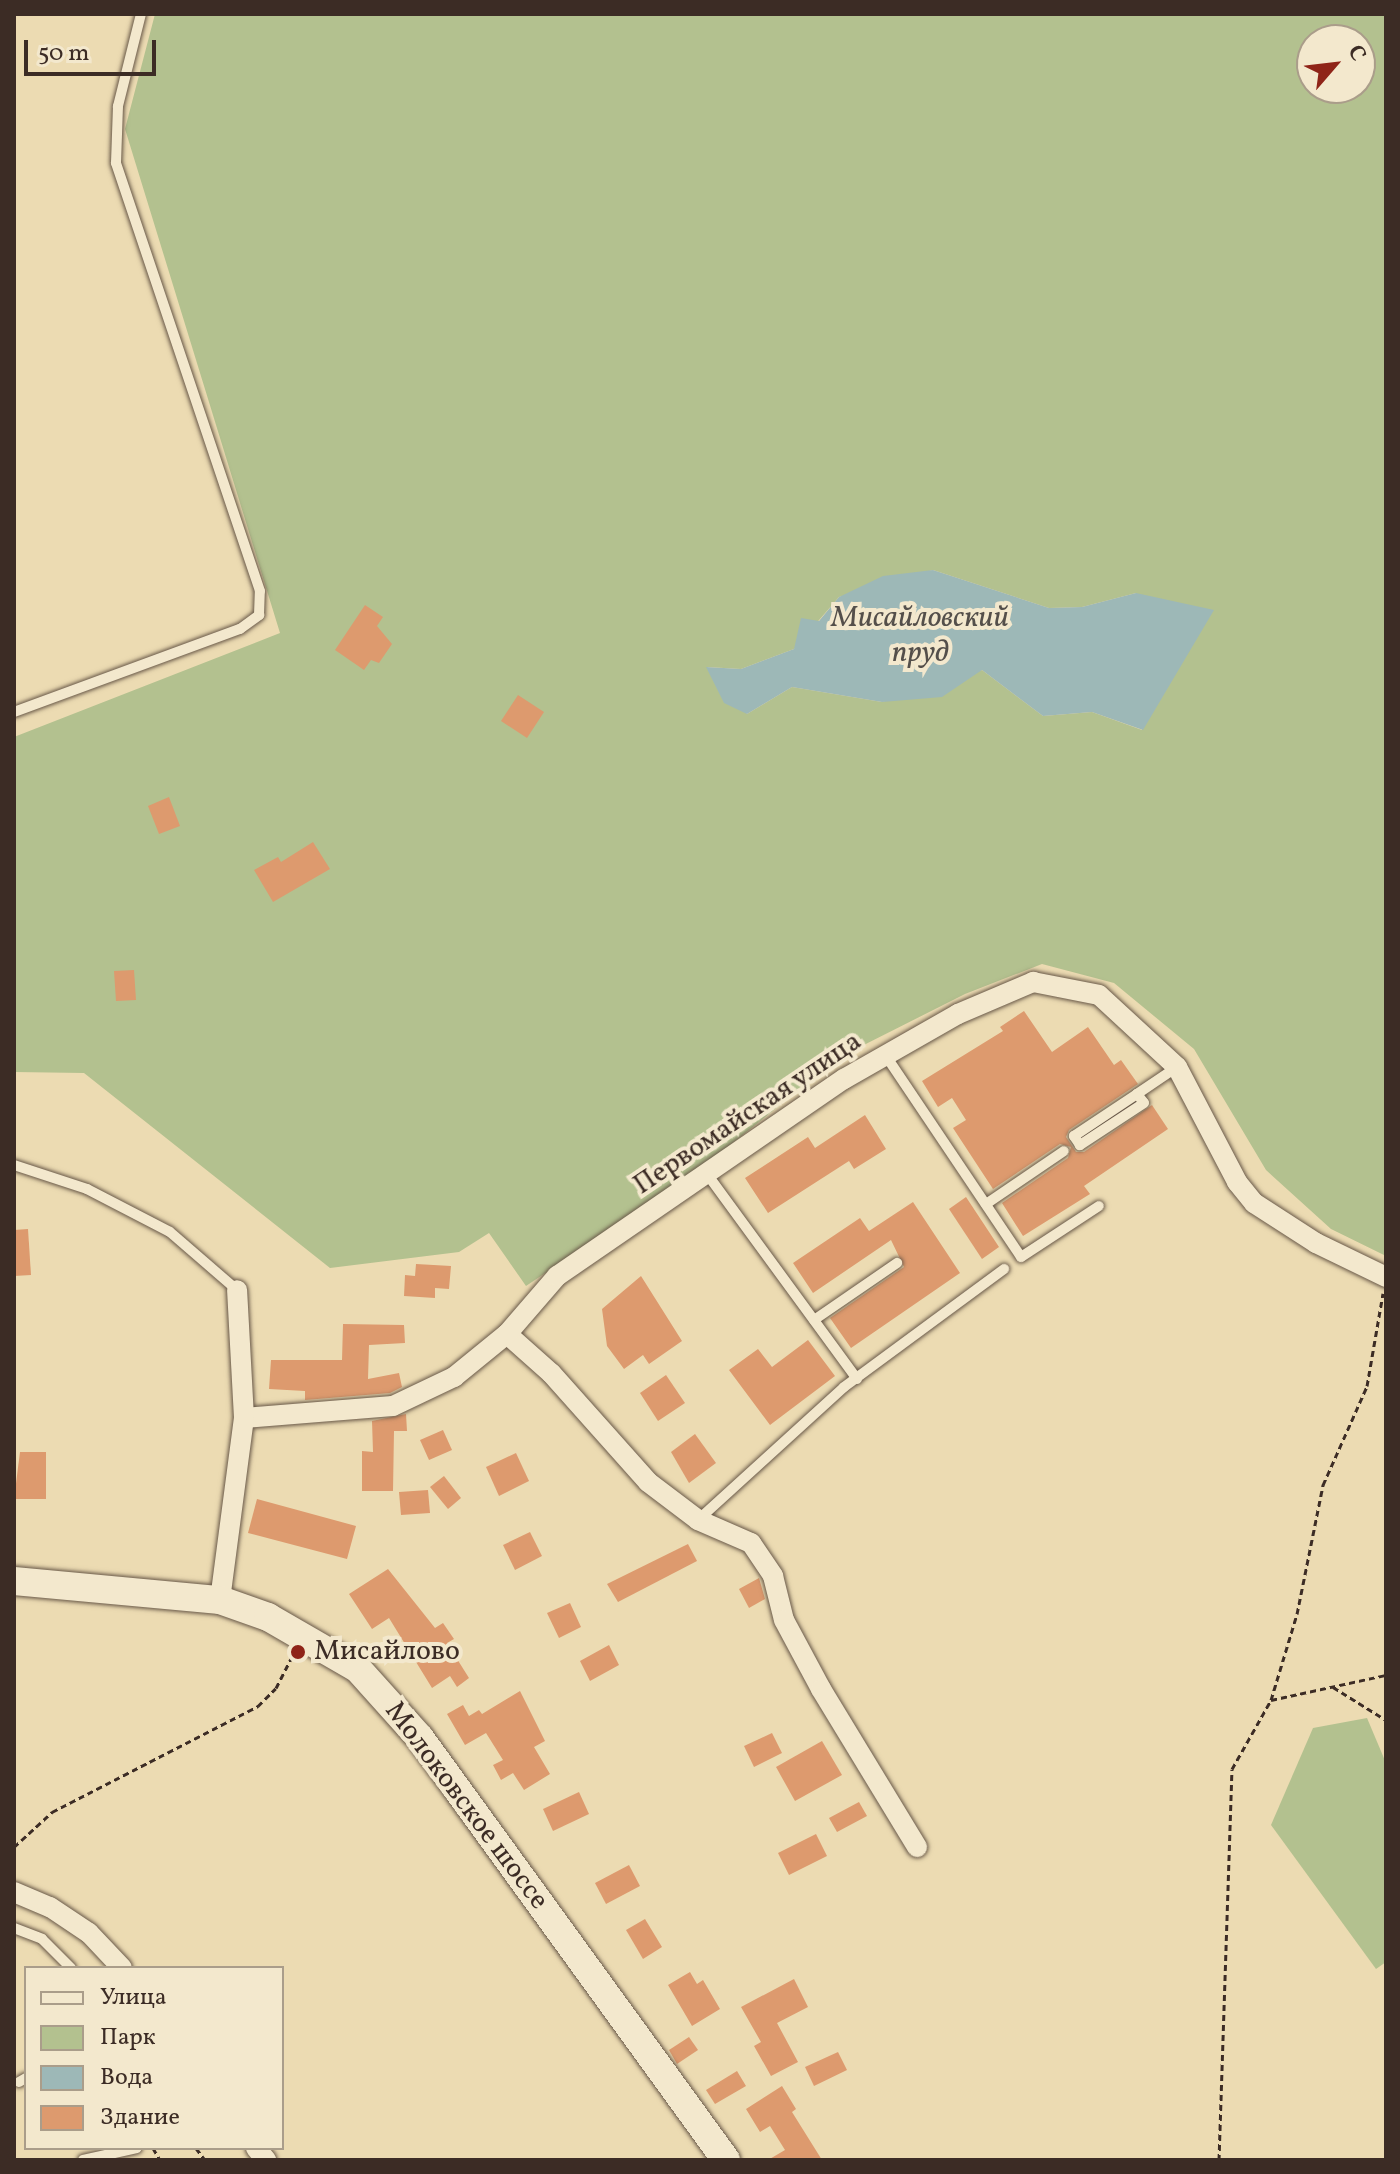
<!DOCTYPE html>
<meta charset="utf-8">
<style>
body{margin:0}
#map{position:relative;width:1400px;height:2174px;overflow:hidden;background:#ecdbb2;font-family:Vollkorn,serif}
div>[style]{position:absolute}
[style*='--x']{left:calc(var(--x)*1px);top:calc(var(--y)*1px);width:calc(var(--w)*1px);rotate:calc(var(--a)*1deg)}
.green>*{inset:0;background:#b3c18f}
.water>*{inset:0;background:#9db8b7}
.building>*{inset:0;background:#dd9a6e}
.path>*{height:3px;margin-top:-1.5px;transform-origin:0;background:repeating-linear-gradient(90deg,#3c2c25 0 6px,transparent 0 10px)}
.roads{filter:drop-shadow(0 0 2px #685848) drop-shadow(0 0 2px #685848)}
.lane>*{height:10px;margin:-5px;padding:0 5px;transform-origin:5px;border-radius:5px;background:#f3e8cd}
.street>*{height:20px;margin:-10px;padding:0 10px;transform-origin:10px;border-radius:10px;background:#f3e8cd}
.secondary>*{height:28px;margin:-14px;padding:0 14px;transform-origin:14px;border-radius:14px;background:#f3e8cd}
.dots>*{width:22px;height:22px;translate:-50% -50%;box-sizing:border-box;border:4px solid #f3e8cd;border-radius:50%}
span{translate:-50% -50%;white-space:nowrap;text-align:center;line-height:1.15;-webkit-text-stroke:8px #f3e8cd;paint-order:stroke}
.street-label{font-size:28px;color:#3c2c25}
.poi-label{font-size:28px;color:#3c2c25}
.left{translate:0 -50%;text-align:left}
.water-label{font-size:30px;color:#544f4a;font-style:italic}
.frame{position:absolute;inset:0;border:16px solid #3c2c25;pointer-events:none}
.legend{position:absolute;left:24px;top:1966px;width:260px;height:184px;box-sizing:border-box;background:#f3e8cd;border:2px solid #aa9d8a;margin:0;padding:10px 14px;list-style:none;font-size:24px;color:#3c2c25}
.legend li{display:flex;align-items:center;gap:16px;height:40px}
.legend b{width:40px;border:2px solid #aa9d8a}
.north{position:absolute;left:1296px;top:24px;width:80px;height:80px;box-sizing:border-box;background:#f3e8cd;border:2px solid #aa9d8a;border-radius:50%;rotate:62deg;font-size:22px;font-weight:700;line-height:32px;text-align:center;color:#3c2c25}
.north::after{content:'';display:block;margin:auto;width:28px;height:36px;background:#8f2418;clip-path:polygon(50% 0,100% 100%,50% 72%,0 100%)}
.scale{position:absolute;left:24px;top:40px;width:132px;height:36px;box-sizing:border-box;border:4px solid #3c2c25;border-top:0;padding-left:10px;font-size:24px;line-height:28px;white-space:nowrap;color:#3c2c25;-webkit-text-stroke:6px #f3e8cd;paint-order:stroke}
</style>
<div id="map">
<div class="green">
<div style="clip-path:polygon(evenodd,155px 14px,1386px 14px,1386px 1256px,1331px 1229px,1266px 1170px,1194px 1049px,1114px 983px,1042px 964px,965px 994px,840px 1057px,699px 1170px,526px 1286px,489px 1233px,459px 1252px,330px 1268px,84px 1073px,14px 1072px,14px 737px,280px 633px,125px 129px,155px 14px,1312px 40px,1360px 40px,1360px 88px,1312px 88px,1312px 40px,155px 14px,933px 570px,1049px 608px,1082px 607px,1136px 593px,1142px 730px,1092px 712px,1043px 716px,982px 670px,882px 702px,792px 687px,747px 714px,707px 667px,741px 669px,794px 649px,839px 597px,933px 570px)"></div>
<div style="clip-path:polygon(1367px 1718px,1386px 1763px,1386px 1962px,1376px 1969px,1271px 1825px,1313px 1728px)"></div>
</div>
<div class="water">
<div style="clip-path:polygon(933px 570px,1049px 608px,1082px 607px,1136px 593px,1214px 610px,1143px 730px,1092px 712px,1043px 716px,982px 670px,942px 697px,882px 702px,792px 687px,747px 714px,724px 703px,706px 667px,741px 669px,794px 649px,801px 618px,819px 621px,839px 597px,883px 576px)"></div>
</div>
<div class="building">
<div style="clip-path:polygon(365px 605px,383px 617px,377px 626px,392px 644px,379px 663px,371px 660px,364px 670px,335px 650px)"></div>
<div style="clip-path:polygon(518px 695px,544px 712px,527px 738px,501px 721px)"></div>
<div style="clip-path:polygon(169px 797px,180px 826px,159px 834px,148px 806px)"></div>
<div style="clip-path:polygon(313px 842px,330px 869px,273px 902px,254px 870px,278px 857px,281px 862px)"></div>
<div style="clip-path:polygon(134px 970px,136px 1000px,116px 1001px,114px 971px)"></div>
<div style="clip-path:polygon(1024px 1011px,1052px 1052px,1088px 1027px,1114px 1065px,1121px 1060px,1138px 1084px,1069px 1130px,1066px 1137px,1076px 1152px,1084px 1152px,1152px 1105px,1168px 1129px,1084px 1186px,1090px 1194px,1023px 1236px,1002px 1203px,1068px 1158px,1071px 1147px,1060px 1144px,993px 1189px,953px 1128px,966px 1120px,952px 1098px,938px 1107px,922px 1081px,1003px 1031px,1000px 1027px)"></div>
<div style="clip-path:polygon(865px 1115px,886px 1149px,854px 1169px,849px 1161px,768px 1213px,745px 1178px,808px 1137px,815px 1148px)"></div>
<div style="clip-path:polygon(966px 1197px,999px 1247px,982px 1259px,949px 1209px)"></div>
<div style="clip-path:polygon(913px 1202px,960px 1273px,851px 1348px,830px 1318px,904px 1267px,891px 1240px,813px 1293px,793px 1263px,860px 1218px,869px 1231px)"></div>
<div style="clip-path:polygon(28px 1229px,31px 1275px,14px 1276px,14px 1230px)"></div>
<div style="clip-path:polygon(416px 1264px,451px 1266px,449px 1289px,435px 1288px,435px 1298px,404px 1296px,405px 1275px,415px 1276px)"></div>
<div style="clip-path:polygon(641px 1276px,682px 1341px,649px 1364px,643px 1355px,624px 1369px,607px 1346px,602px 1309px)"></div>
<div style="clip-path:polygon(343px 1324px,404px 1325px,405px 1343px,369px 1345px,368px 1379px,399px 1373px,402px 1387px,390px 1393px,305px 1400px,305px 1391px,269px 1389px,271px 1360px,342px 1360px)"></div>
<div style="clip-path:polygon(808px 1340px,835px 1376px,770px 1425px,729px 1370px,758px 1349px,772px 1367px)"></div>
<div style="clip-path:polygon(666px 1375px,685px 1403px,658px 1421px,640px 1393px)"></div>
<div style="clip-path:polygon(406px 1414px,407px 1431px,394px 1431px,393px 1491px,362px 1491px,362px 1451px,373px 1452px,372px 1421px)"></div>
<div style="clip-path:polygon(443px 1430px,452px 1450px,429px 1460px,420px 1440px)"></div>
<div style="clip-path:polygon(695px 1434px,716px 1463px,689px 1483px,671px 1452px)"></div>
<div style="clip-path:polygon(20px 1452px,46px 1452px,46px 1499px,14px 1499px)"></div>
<div style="clip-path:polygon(516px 1453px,529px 1481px,499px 1496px,486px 1467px)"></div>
<div style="clip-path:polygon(444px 1476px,461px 1498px,448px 1509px,430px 1487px)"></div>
<div style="clip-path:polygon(428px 1490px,430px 1513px,401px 1515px,399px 1492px)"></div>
<div style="clip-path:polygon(257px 1499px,356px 1526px,347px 1559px,248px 1533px)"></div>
<div style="clip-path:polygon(530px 1532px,542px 1556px,515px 1570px,503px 1545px)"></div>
<div style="clip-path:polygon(688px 1544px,697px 1561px,618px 1602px,607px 1584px)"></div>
<div style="clip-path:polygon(388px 1569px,435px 1628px,443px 1623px,454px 1639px,447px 1643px,469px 1678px,457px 1687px,450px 1676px,432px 1688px,389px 1618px,372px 1629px,349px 1594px)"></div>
<div style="clip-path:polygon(759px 1578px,765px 1599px,749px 1608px,739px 1589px)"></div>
<div style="clip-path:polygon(570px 1603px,581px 1627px,559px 1638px,547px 1613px)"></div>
<div style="clip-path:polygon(609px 1645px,619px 1665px,590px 1681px,580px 1661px)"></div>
<div style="clip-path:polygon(520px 1691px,545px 1741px,534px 1747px,550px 1774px,524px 1790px,513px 1773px,501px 1780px,493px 1765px,503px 1760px,486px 1733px,465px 1745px,447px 1714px,463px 1705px,469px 1716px,479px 1710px,482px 1714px)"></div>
<div style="clip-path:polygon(772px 1733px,782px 1753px,754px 1767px,744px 1746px)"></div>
<div style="clip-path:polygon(822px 1741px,842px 1775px,795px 1801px,776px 1767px)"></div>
<div style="clip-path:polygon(579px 1792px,589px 1814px,553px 1831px,543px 1809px)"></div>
<div style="clip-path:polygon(859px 1802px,867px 1816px,837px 1832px,829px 1818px)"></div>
<div style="clip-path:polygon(816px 1834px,827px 1856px,789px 1875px,778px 1853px)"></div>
<div style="clip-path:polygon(629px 1865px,640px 1886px,606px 1904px,595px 1883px)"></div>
<div style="clip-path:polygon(645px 1919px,662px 1947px,643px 1959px,626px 1930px)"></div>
<div style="clip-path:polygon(690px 1972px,697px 1984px,703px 1980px,720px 2009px,692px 2026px,668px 1985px)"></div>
<div style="clip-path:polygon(794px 1979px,808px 2007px,777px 2023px,798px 2062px,771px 2076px,754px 2046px,761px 2042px,741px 2007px)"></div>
<div style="clip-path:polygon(689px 2037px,698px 2050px,677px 2064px,669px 2050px)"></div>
<div style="clip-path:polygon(838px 2052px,847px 2070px,814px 2086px,805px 2067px)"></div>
<div style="clip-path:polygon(737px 2071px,746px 2086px,715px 2104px,706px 2090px)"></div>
<div style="clip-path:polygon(782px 2086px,796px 2109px,792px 2112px,822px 2160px,768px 2160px,785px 2150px,770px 2126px,760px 2132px,746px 2109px)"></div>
</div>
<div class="path">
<div style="--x:1333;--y:1687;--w:62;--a:31.9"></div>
<div style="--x:1271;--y:1700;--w:118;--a:-12.3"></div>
<div style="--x:14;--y:1847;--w:52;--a:-42.6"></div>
<div style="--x:52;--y:1812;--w:232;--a:-27.2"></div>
<div style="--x:258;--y:1706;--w:25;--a:-45"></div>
<div style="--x:276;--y:1688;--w:34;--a:-63"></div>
<div style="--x:153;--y:2148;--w:14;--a:60"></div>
<div style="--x:196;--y:2148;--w:15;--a:53"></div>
<div style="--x:1219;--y:2160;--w:391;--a:-88.1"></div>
<div style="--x:1232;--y:1769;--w:79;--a:-60.5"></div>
<div style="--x:1271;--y:1700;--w:90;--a:-73.2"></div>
<div style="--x:1297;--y:1614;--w:132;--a:-78.6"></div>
<div style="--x:1323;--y:1485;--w:108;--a:-66"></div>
<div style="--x:1367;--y:1386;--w:94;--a:-80.2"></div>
</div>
<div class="roads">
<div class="lane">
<div style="--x:14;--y:712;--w:241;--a:-20.2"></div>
<div style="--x:240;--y:629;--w:24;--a:-36"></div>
<div style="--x:259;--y:615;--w:24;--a:-88"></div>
<div style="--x:260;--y:591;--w:452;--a:-108.6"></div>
<div style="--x:116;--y:163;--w:57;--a:-88"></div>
<div style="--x:118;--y:106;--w:95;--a:-76"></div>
<div style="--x:886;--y:1056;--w:242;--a:56.1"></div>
<div style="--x:1021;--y:1257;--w:93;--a:-33.2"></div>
<div style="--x:1137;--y:1094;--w:11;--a:52"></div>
<div style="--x:1144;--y:1103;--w:77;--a:146.7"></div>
<div style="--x:1080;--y:1145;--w:11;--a:-124"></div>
<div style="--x:1074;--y:1136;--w:76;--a:-33.7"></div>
<div style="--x:1137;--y:1094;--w:48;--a:-34"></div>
<div style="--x:14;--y:1165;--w:77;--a:18.2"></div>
<div style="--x:87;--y:1189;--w:93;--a:27.4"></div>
<div style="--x:170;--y:1232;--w:89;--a:40.9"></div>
<div style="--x:707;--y:1174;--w:254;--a:53.8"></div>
<div style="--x:986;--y:1204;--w:94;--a:-34.2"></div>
<div style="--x:814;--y:1320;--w:101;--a:-34.5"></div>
<div style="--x:698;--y:1520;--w:197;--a:-42.3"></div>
<div style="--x:844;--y:1387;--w:199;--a:-36.4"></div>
<div style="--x:14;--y:1928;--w:30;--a:21"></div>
<div style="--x:42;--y:1939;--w:41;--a:45"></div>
<div style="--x:19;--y:2082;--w:8;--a:-30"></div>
<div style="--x:83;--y:2160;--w:55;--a:-12.5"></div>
</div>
<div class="street">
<div style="--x:507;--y:1334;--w:59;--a:41.6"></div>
<div style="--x:551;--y:1373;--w:146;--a:48.3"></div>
<div style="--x:648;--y:1482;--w:63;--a:37.2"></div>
<div style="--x:698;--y:1520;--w:58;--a:23.5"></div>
<div style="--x:751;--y:1543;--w:40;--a:56"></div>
<div style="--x:773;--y:1576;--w:45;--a:76"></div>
<div style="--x:784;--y:1620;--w:78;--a:61.8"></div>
<div style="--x:821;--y:1689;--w:185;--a:58.7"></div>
<div style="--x:244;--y:1418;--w:149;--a:-4.6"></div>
<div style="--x:393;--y:1406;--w:68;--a:-25.4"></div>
<div style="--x:454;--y:1377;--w:68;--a:-39.1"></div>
<div style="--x:507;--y:1334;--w:77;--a:-49.2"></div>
<div style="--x:557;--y:1276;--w:348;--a:-34.5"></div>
<div style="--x:844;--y:1079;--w:131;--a:-29.7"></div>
<div style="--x:958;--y:1014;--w:82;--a:-23.1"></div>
<div style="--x:1033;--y:982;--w:67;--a:11.1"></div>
<div style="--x:1099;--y:995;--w:106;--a:42.7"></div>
<div style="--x:1177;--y:1067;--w:130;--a:62.4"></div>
<div style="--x:1237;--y:1182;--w:27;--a:51"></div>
<div style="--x:1254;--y:1203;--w:74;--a:32.8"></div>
<div style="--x:1316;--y:1243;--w:78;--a:25.9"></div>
<div style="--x:220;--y:1600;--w:184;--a:-82.5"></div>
<div style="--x:244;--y:1418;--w:128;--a:-93.1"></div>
<div style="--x:14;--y:1892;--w:39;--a:23"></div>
<div style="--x:50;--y:1907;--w:47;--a:33.7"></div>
<div style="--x:89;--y:1933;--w:48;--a:46.7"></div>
<div style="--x:256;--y:2148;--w:16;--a:50"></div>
</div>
<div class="secondary">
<div style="--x:14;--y:1581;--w:207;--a:5.3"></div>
<div style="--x:220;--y:1600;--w:51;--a:19.5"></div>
<div style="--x:268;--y:1617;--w:104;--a:30"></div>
<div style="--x:358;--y:1669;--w:93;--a:48.1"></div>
<div style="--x:420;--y:1738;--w:521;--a:54.05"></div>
</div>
</div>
<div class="dots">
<div style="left:298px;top:1652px;background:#8f2418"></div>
</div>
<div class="street-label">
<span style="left:748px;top:1114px;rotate:-34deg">Первомайская улица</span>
<span style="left:466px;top:1806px;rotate:53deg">Молоковское шоссе</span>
</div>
<div class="poi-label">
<span class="left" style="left:314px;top:1652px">Мисайлово</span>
</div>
<div class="water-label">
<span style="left:920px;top:635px">Мисайловский<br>пруд</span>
</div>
<div class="frame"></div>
<ul class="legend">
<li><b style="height:10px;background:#f3e8cd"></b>Улица</li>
<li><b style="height:22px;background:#b3c18f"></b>Парк</li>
<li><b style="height:22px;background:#9db8b7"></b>Вода</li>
<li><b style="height:22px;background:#dd9a6e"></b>Здание</li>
</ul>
<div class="north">С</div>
<div class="scale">50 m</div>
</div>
